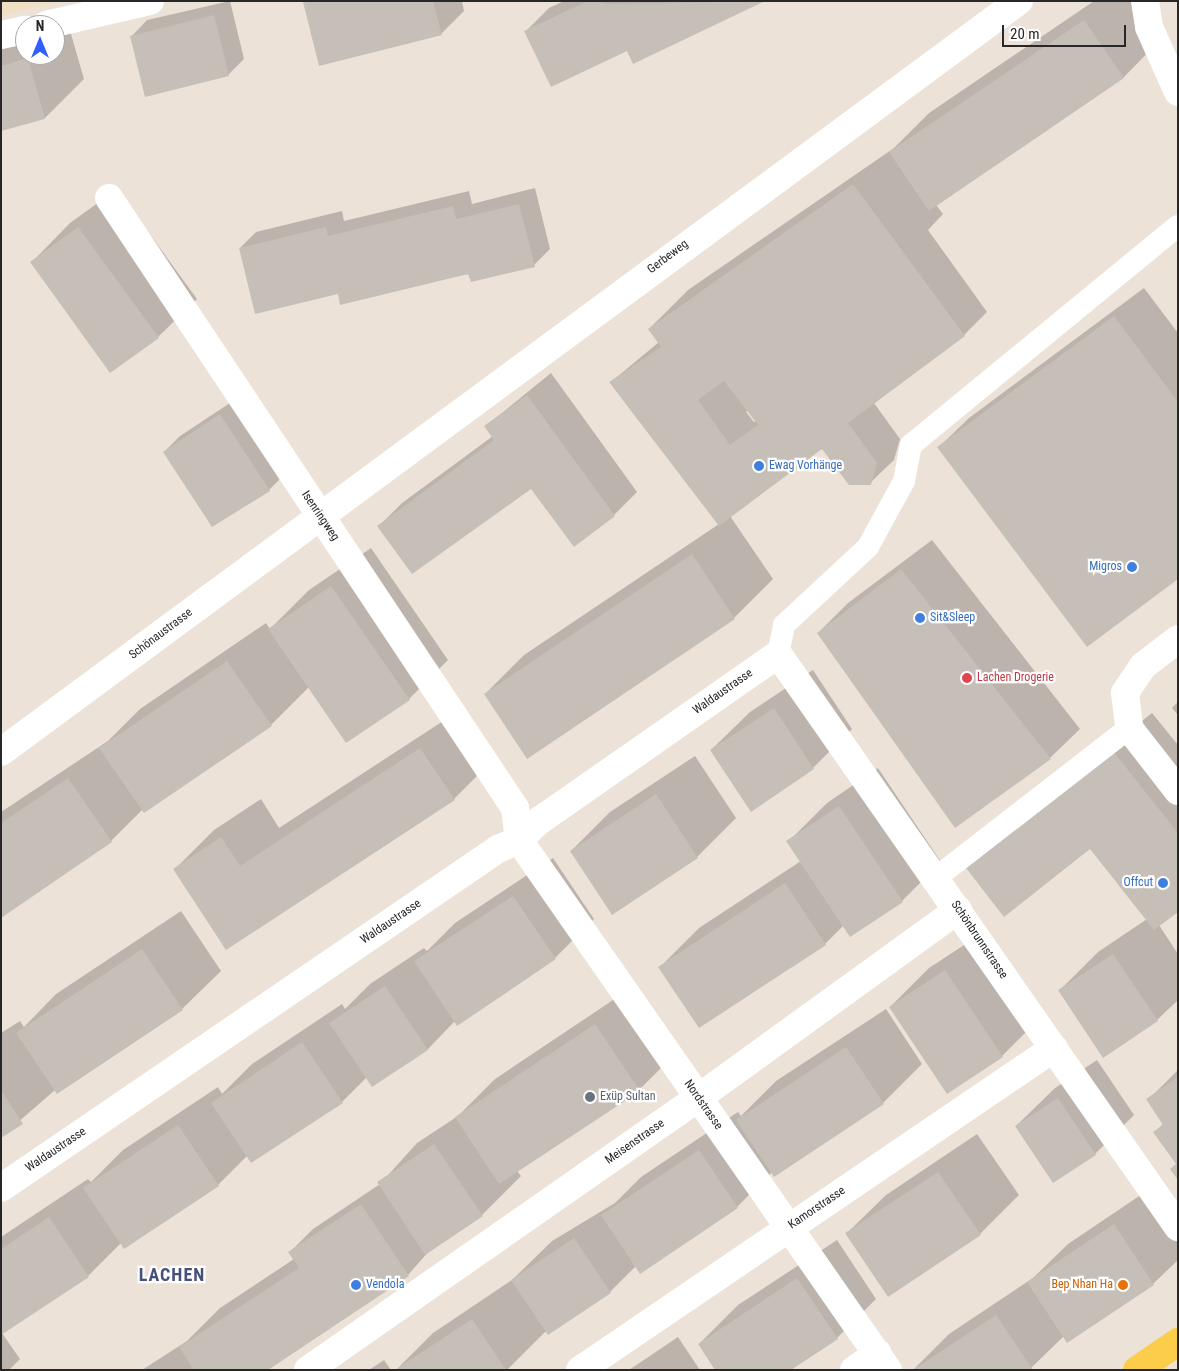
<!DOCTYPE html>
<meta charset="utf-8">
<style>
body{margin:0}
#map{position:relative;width:1179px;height:1371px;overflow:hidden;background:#ece2d7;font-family:"Roboto Condensed",sans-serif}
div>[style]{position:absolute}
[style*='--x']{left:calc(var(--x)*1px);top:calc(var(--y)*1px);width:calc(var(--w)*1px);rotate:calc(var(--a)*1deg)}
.education>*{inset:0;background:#efe0c4}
.shadow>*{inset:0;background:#0003}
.building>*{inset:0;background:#c6bfb7}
.lane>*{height:22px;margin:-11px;padding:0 11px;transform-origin:11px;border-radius:11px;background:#fff}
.street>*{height:28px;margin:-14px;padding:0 14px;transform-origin:14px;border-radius:14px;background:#fff}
.primary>*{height:28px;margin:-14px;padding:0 14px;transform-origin:14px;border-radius:14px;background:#fccc4b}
.dots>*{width:14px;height:14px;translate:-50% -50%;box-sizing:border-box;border:2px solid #fff;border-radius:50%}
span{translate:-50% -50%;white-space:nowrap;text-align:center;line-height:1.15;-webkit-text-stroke:4.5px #fff;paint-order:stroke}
.street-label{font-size:12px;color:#272727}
.shop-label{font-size:12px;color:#366cbe}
.left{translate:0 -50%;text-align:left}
.right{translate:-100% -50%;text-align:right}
.health-label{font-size:12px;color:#be3a42}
.worship-label{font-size:12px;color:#5b616d}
.food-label{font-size:12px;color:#c56008}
.district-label{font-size:18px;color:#45507b;font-weight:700;letter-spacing:1px}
.frame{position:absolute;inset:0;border:2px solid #272727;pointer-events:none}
.north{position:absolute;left:15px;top:15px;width:50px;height:50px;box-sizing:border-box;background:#fff;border:1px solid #a9a9a9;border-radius:50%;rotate:0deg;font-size:14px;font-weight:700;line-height:20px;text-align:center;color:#272727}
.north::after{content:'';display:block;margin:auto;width:18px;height:22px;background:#315fff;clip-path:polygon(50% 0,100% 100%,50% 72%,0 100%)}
.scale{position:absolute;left:1002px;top:25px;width:124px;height:22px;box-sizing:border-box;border:2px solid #272727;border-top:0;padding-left:6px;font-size:15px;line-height:18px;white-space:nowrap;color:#272727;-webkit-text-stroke:4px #fff;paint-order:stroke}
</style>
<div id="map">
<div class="education">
<div style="clip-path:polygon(1px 1px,60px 1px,1px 16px)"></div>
</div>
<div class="shadow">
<div style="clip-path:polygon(230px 1px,244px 59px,228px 75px,131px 37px,147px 20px)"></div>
<div style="clip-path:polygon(462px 1px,464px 11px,441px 34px,304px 3px)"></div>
<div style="clip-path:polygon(564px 1px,762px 1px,628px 50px,525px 32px,549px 8px)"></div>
<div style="clip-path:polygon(evenodd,1094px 1px,1137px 1px,1162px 38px,1124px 77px,936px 205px,943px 214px,928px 230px,987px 312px,964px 335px,874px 403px,900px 439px,894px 460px,870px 483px,822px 447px,730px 516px,773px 579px,734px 618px,485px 694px,524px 655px,719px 524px,611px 382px,659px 342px,649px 329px,688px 290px,894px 148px,929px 113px,1094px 1px,748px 410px,756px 421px,754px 422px,746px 412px,748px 410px)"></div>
<div style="clip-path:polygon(67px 20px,84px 79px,45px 118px,1px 129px,1px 38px,25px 31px,25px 55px,55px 55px,55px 25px)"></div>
<div style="clip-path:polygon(535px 188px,550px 249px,534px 265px,338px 292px,240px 248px,256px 232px,342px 211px,344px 221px,469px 191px,472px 204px)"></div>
<div style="clip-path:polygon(117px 189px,197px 299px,158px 337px,32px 262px,70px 223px)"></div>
<div style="clip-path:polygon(1144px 288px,1178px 333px,1178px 578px,939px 447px,969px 418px)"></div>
<div style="clip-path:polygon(551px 373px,637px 492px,614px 515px,531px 487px,379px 526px,402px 503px,493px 436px,486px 426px)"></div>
<div style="clip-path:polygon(236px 399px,285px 474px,269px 490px,164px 452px,180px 436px)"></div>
<div style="clip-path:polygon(932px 540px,1080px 729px,1050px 758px,818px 633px,848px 603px)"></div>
<div style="clip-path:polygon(371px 548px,448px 660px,409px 699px,309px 687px,271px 725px,143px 809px,111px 841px,1px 916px,1px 812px,108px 741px,140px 709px,266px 623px,270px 629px,309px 590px)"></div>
<div style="clip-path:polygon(813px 670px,852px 729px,813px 768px,751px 810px,711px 750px,750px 712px)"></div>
<div style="clip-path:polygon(1178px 702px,1178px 715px,1172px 708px)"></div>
<div style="clip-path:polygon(460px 710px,493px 760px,454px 799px,226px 948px,175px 869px,214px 830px,261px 799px,279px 828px)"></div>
<div style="clip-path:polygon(1152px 713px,1178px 745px,1178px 910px,1159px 925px,1178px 954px,1178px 1000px,1157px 1020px,1059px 991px,1098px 952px,1147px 919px,1090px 847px,1006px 829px)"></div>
<div style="clip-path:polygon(695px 756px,736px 818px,697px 857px,612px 913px,571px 851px,610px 812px)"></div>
<div style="clip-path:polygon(878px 768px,941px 862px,902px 901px,844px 925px,825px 944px,660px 967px,699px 928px,801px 861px,788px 842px,827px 803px)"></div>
<div style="clip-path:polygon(553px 858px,594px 919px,555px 958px,455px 1021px,428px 1049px,373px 1085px,367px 1077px,342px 1102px,248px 1155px,218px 1185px,124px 1247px,121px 1243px,88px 1276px,2px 1333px,20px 1359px,9px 1370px,1px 1370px,1px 1237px,88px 1179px,91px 1182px,123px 1150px,218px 1087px,222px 1094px,252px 1064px,342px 1004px,345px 1009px,370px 984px,424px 948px,427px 951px,455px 923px)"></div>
<div style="clip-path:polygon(181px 911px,221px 971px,182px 1009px,55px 1090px,1px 1137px,1px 1033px,20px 1021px,24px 1027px,56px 994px)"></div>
<div style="clip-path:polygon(984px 932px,1041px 1017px,1002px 1056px,948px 1092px,890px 1007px,929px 968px)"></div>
<div style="clip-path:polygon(634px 986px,678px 1051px,639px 1090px,517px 1171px,521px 1176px,482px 1215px,430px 1250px,408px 1275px,266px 1370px,142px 1370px,187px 1341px,220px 1308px,294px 1259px,290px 1252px,313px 1229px,380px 1184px,417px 1143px,458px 1116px,495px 1079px)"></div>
<div style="clip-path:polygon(886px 1009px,922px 1064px,883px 1103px,772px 1172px,737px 1207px,636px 1266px,610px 1292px,547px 1330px,507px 1370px,396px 1370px,433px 1333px,512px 1280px,552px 1241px,615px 1203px,641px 1177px,738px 1112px,741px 1116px,776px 1081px)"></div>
<div style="clip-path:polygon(1097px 1060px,1134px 1115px,1095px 1154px,1016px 1126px,1055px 1088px)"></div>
<div style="clip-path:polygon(1178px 1070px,1178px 1178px,1178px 1163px,1155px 1132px,1164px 1123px,1148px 1100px)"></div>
<div style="clip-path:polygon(977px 1134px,1019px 1195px,980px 1234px,847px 1233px,886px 1195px)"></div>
<div style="clip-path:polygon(1154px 1186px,1178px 1223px,1178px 1260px,1153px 1284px,1067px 1341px,1064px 1336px,1029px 1370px,913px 1370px,949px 1334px,1033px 1278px,1068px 1244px)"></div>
<div style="clip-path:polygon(837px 1240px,876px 1299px,837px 1338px,699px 1344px,738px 1305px)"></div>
<div style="clip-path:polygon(678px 1337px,700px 1370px,629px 1370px)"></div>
<div style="clip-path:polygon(384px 1360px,391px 1370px,369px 1370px)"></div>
</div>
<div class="building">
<div style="clip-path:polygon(433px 1px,442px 35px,319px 66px,303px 2px)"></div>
<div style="clip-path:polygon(588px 1px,610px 4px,765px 1px,633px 64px,627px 51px,551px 87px,524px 31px)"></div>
<div style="clip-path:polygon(214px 15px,229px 76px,145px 97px,130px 36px)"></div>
<div style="clip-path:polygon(1084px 20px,1124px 78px,929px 211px,889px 152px)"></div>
<div style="clip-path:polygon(28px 58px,45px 119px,1px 131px,1px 66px)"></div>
<div style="clip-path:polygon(evenodd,853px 184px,965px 336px,848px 423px,877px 463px,871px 485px,849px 485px,822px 449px,719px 526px,609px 382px,661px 347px,648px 329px,853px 184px,724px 381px,758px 425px,730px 445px,698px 400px,724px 381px)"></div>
<div style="clip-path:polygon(519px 204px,535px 267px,471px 282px,468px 274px,340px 305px,338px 294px,255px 314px,239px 248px,326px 227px,328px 236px,453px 206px,456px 219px)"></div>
<div style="clip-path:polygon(78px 227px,159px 338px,110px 373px,30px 262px)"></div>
<div style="clip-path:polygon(1114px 316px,1178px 402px,1178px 579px,1087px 647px,937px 447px)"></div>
<div style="clip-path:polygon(527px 395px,615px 516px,574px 547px,531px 489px,412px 574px,377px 526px,494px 440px,484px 426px)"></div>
<div style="clip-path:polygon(220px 414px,270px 491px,212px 527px,163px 452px)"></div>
<div style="clip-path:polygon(692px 554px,735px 619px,527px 759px,484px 694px)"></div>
<div style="clip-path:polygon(901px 569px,1051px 759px,955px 828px,817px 633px)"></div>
<div style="clip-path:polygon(331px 586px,410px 700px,346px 743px,268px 629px)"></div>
<div style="clip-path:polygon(227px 661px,272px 726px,144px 813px,99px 748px)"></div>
<div style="clip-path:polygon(774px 708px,814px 769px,751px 812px,710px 750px)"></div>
<div style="clip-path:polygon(420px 748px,455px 800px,226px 950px,173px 869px,221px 837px,240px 866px)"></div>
<div style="clip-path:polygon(1113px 751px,1178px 833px,1178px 912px,1154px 930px,1090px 849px,1004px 917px,966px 868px)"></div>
<div style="clip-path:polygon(68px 778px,112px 842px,1px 918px,1px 823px)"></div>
<div style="clip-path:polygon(656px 794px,698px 858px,612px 915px,570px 851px)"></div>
<div style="clip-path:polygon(839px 806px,903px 902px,850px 937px,786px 841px)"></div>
<div style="clip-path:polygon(785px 883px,826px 945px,699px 1028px,658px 967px)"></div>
<div style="clip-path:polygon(513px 896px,556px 959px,457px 1026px,414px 961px)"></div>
<div style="clip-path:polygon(142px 949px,183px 1010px,57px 1094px,16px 1033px)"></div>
<div style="clip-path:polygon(1113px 954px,1158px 1021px,1103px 1058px,1058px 990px)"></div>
<div style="clip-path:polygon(945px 970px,1003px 1057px,947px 1094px,889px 1007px)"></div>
<div style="clip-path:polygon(385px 986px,428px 1050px,372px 1087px,329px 1023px)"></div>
<div style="clip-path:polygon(595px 1024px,640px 1091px,499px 1184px,455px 1117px)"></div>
<div style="clip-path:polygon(302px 1042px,343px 1103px,251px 1163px,211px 1103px)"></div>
<div style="clip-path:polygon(846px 1047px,884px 1104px,774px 1177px,736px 1120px)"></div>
<div style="clip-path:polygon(1178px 1077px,1178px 1180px,1170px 1169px,1176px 1164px,1153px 1132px,1163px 1125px,1146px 1099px)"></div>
<div style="clip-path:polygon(1px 1090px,23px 1124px,1px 1138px)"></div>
<div style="clip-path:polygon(1058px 1098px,1096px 1155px,1053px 1183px,1015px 1126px)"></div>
<div style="clip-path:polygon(178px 1125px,219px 1186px,124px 1249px,83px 1188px)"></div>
<div style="clip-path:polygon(434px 1144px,483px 1216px,425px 1255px,377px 1182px)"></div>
<div style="clip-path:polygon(699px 1150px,738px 1208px,640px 1274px,601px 1215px)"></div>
<div style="clip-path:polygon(938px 1172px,981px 1235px,888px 1297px,845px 1233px)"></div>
<div style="clip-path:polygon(361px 1204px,409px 1276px,268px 1370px,194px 1370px,179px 1347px,299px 1268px,288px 1252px)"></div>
<div style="clip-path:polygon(49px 1217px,89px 1277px,1px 1335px,1px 1249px)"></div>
<div style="clip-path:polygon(1114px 1224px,1154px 1285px,1067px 1343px,1027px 1282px)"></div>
<div style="clip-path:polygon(574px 1238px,611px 1293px,548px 1335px,511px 1280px)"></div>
<div style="clip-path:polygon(797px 1278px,838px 1339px,791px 1370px,715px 1370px,698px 1344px)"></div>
<div style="clip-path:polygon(996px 1315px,1033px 1370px,913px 1370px)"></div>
<div style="clip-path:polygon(472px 1319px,506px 1370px,395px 1370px)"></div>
</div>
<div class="lane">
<div style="--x:778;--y:654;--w:30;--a:-78"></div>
<div style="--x:784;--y:625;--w:115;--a:-42.9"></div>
<div style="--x:868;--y:547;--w:75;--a:-61.4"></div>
<div style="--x:904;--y:481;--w:37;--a:-79"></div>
<div style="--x:911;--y:445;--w:345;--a:-39.4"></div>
<div style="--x:937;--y:877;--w:243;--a:-37.8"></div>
</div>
<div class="street">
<div style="--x:1145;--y:1;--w:26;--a:81"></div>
<div style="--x:1149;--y:27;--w:71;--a:66"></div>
<div style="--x:46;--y:25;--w:107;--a:-13"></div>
<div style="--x:1;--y:35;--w:25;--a:-12"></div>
<div style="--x:109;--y:198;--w:733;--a:56.35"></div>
<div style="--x:515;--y:808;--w:32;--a:83"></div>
<div style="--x:519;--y:840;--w:646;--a:55.15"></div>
<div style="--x:1178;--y:639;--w:44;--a:142.4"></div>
<div style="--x:1143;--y:666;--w:32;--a:124"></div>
<div style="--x:1125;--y:693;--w:35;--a:83"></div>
<div style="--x:1129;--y:728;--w:80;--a:52.1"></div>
<div style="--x:1;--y:752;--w:1265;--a:-36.42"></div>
<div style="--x:1;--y:1188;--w:602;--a:-34.3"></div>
<div style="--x:498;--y:849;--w:23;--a:-23"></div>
<div style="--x:519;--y:840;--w:28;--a:-44"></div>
<div style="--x:539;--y:821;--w:292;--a:-34.9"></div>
<div style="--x:778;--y:654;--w:699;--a:55.08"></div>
<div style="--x:308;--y:1370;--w:475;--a:-34.9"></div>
<div style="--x:698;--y:1098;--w:321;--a:-35.9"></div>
<div style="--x:580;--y:1370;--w:573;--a:-34.19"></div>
<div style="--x:854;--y:1370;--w:29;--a:-35"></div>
</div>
<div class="primary">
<div style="--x:1137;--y:1370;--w:50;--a:-34.3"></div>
</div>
<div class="dots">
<div style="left:759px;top:466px;background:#3f7fe0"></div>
<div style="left:1132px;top:567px;background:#3f7fe0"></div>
<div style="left:920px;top:618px;background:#3f7fe0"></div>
<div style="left:967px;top:678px;background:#e0444e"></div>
<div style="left:1163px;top:883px;background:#3f7fe0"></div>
<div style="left:590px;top:1097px;background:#6b7280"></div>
<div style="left:356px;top:1285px;background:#3f7fe0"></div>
<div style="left:1123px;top:1285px;background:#e8710a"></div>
</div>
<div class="street-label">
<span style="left:668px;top:257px;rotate:-37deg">Gerbeweg</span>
<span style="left:320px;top:516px;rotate:56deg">Isenringweg</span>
<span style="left:161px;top:634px;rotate:-37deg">Schönaustrasse</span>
<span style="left:723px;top:692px;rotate:-35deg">Waldaustrasse</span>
<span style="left:391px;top:922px;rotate:-34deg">Waldaustrasse</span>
<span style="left:979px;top:940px;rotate:56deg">Schönbrunnstrasse</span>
<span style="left:703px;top:1105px;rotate:55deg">Nordstrasse</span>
<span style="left:635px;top:1142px;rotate:-35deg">Meisenstrasse</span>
<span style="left:56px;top:1150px;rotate:-34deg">Waldaustrasse</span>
<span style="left:817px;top:1208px;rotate:-34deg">Kamorstrasse</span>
</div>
<div class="shop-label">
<span class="left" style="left:769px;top:466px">Ewag Vorhänge</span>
<span class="right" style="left:1122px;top:567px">Migros</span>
<span class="left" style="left:930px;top:618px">Sit&amp;Sleep</span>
<span class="right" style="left:1153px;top:883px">Offcut</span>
<span class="left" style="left:366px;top:1285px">Vendola</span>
</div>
<div class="health-label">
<span class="left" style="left:977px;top:678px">Lachen Drogerie</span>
</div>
<div class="worship-label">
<span class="left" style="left:600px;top:1097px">Exüp Sultan</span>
</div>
<div class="food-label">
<span class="right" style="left:1113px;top:1285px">Bep Nhan Ha</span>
</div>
<div class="district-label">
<span style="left:172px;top:1275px">LACHEN</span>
</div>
<div class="frame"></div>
<div class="north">N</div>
<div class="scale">20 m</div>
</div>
